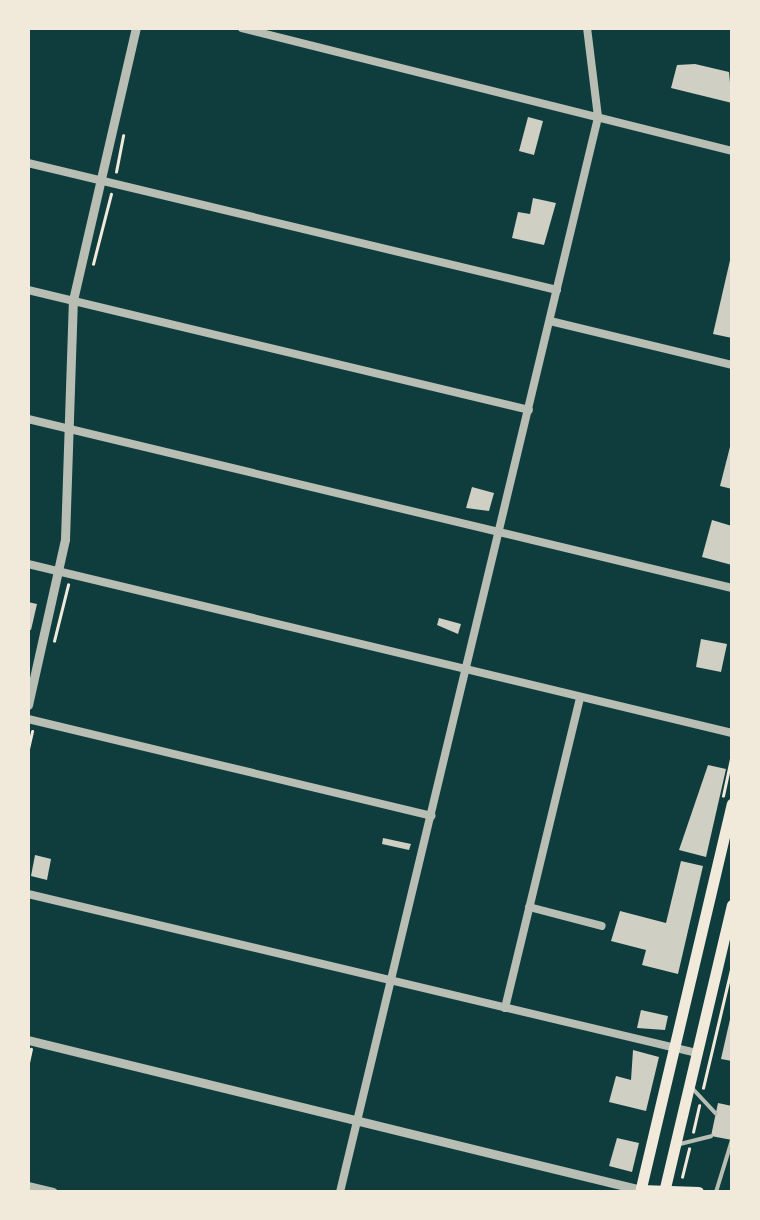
<!DOCTYPE html>
<style>
body{margin:0}
#map{position:relative;width:760px;height:1220px;overflow:hidden;background:#0f3d3e;font-family:Quicksand,sans-serif}
div>[style]{position:absolute}
[style*='--x']{left:calc(var(--x)*1px);top:calc(var(--y)*1px);width:calc(var(--w)*1px);rotate:calc(var(--a)*1deg)}
.building>*{inset:0;background:#cfcfc3}
.path>*{height:2.5px;margin:-1.25px;padding:0 1.25px;transform-origin:1.25px;border-radius:1.25px;background:#f1e9da}
.service>*{height:4px;margin:-2px;padding:0 2px;transform-origin:2px;border-radius:2px;background:#b8beb3}
.minor>*{height:8px;margin:-4px;padding:0 4px;transform-origin:4px;border-radius:4px;background:#b8beb3}
.tertiary>*{height:9px;margin:-4.5px;padding:0 4.5px;transform-origin:4.5px;border-radius:4.5px;background:#b8beb3}
.secondary>*{height:10px;margin:-5px;padding:0 5px;transform-origin:5px;border-radius:5px;background:#f1e9da}
.primary>*{height:11px;margin:-5.5px;padding:0 5.5px;transform-origin:5.5px;border-radius:5.5px;background:#f1e9da}
span{translate:-50% -50%;white-space:nowrap;text-align:center;line-height:1.15;-webkit-text-stroke:8px #f1e9da;paint-order:stroke}
.frame{position:absolute;inset:0;border:30px solid #f1e9da;pointer-events:none}
</style>
<div id="map">
<div class="building">
<div style="clip-path:polygon(695px 64px,729px 72px,732px 103px,671px 88px,677px 65px)"></div>
<div style="clip-path:polygon(528px 117px,543px 121px,534px 155px,519px 151px)"></div>
<div style="clip-path:polygon(533px 198px,556px 203px,544px 245px,512px 238px,518px 212px,530px 214px)"></div>
<div style="clip-path:polygon(731px 256px,732px 257px,732px 338px,713px 334px)"></div>
<div style="clip-path:polygon(731px 443px,732px 443px,732px 489px,720px 486px)"></div>
<div style="clip-path:polygon(472px 487px,494px 493px,489px 511px,466px 508px)"></div>
<div style="clip-path:polygon(712px 520px,732px 526px,732px 565px,702px 557px)"></div>
<div style="clip-path:polygon(28px 602px,37px 604px,31px 630px,28px 629px)"></div>
<div style="clip-path:polygon(439px 618px,461px 624px,458px 634px,437px 625px)"></div>
<div style="clip-path:polygon(701px 639px,727px 644px,721px 672px,696px 667px)"></div>
<div style="clip-path:polygon(708px 765px,726px 769px,706px 857px,679px 850px)"></div>
<div style="clip-path:polygon(383px 838px,411px 844px,409px 850px,382px 844px)"></div>
<div style="clip-path:polygon(35px 855px,51px 859px,47px 880px,31px 876px)"></div>
<div style="clip-path:polygon(681px 861px,703px 866px,678px 974px,642px 965px,646px 950px,611px 941px,620px 911px,666px 923px)"></div>
<div style="clip-path:polygon(641px 1010px,668px 1016px,665px 1030px,637px 1028px)"></div>
<div style="clip-path:polygon(731px 1015px,732px 1015px,732px 1061px,721px 1059px)"></div>
<div style="clip-path:polygon(633px 1050px,659px 1057px,646px 1111px,609px 1102px,616px 1076px,631px 1080px)"></div>
<div style="clip-path:polygon(718px 1103px,732px 1106px,732px 1140px,711px 1136px)"></div>
<div style="clip-path:polygon(617px 1138px,639px 1143px,632px 1172px,609px 1166px)"></div>
</div>
<div class="path">
<div style="--x:116;--y:172;--w:37;--a:-79"></div>
<div style="--x:93;--y:264;--w:72;--a:-75.6"></div>
<div style="--x:54;--y:641;--w:58;--a:-76"></div>
<div style="--x:28;--y:749;--w:18;--a:-77"></div>
<div style="--x:723;--y:796;--w:43;--a:-77.9"></div>
<div style="--x:28;--y:1063;--w:14;--a:-78"></div>
<div style="--x:703;--y:1088;--w:126;--a:-76.7"></div>
<div style="--x:693;--y:1132;--w:27;--a:-77"></div>
<div style="--x:682;--y:1177;--w:29;--a:-76"></div>
</div>
<div class="service">
<div style="--x:692;--y:1088;--w:35;--a:47"></div>
<div style="--x:680;--y:1144;--w:32;--a:-14"></div>
<div style="--x:716;--y:1192;--w:54;--a:-72.9"></div>
</div>
<div class="minor">
<div style="--x:242;--y:28;--w:505;--a:14.09"></div>
<div style="--x:28;--y:163;--w:544;--a:13.5"></div>
<div style="--x:28;--y:290;--w:515;--a:13.47"></div>
<div style="--x:550;--y:321;--w:187;--a:13.6"></div>
<div style="--x:28;--y:419;--w:724;--a:13.5"></div>
<div style="--x:28;--y:564;--w:724;--a:13.5"></div>
<div style="--x:28;--y:719;--w:415;--a:13.5"></div>
<div style="--x:28;--y:894;--w:688;--a:13.37"></div>
<div style="--x:529;--y:907;--w:75;--a:14.6"></div>
<div style="--x:505;--y:1008;--w:320;--a:-76.4"></div>
<div style="--x:28;--y:1186;--w:26;--a:13"></div>
<div style="--x:340;--y:1192;--w:1106;--a:-76.5"></div>
<div style="--x:598;--y:117;--w:90;--a:-97"></div>
</div>
<div class="tertiary">
<div style="--x:28;--y:705;--w:170;--a:-77.4"></div>
<div style="--x:65;--y:539;--w:239;--a:-88.1"></div>
<div style="--x:73;--y:300;--w:279;--a:-77"></div>
<div style="--x:28;--y:1040;--w:631;--a:13.75"></div>
</div>
<div class="secondary">
<div style="--x:641;--y:1190;--w:58;--a:2"></div>
</div>
<div class="primary">
<div style="--x:640;--y:1192;--w:399;--a:-76.7"></div>
<div style="--x:664;--y:1192;--w:295;--a:-76.7"></div>
</div>
<div class="frame"></div>
</div>
